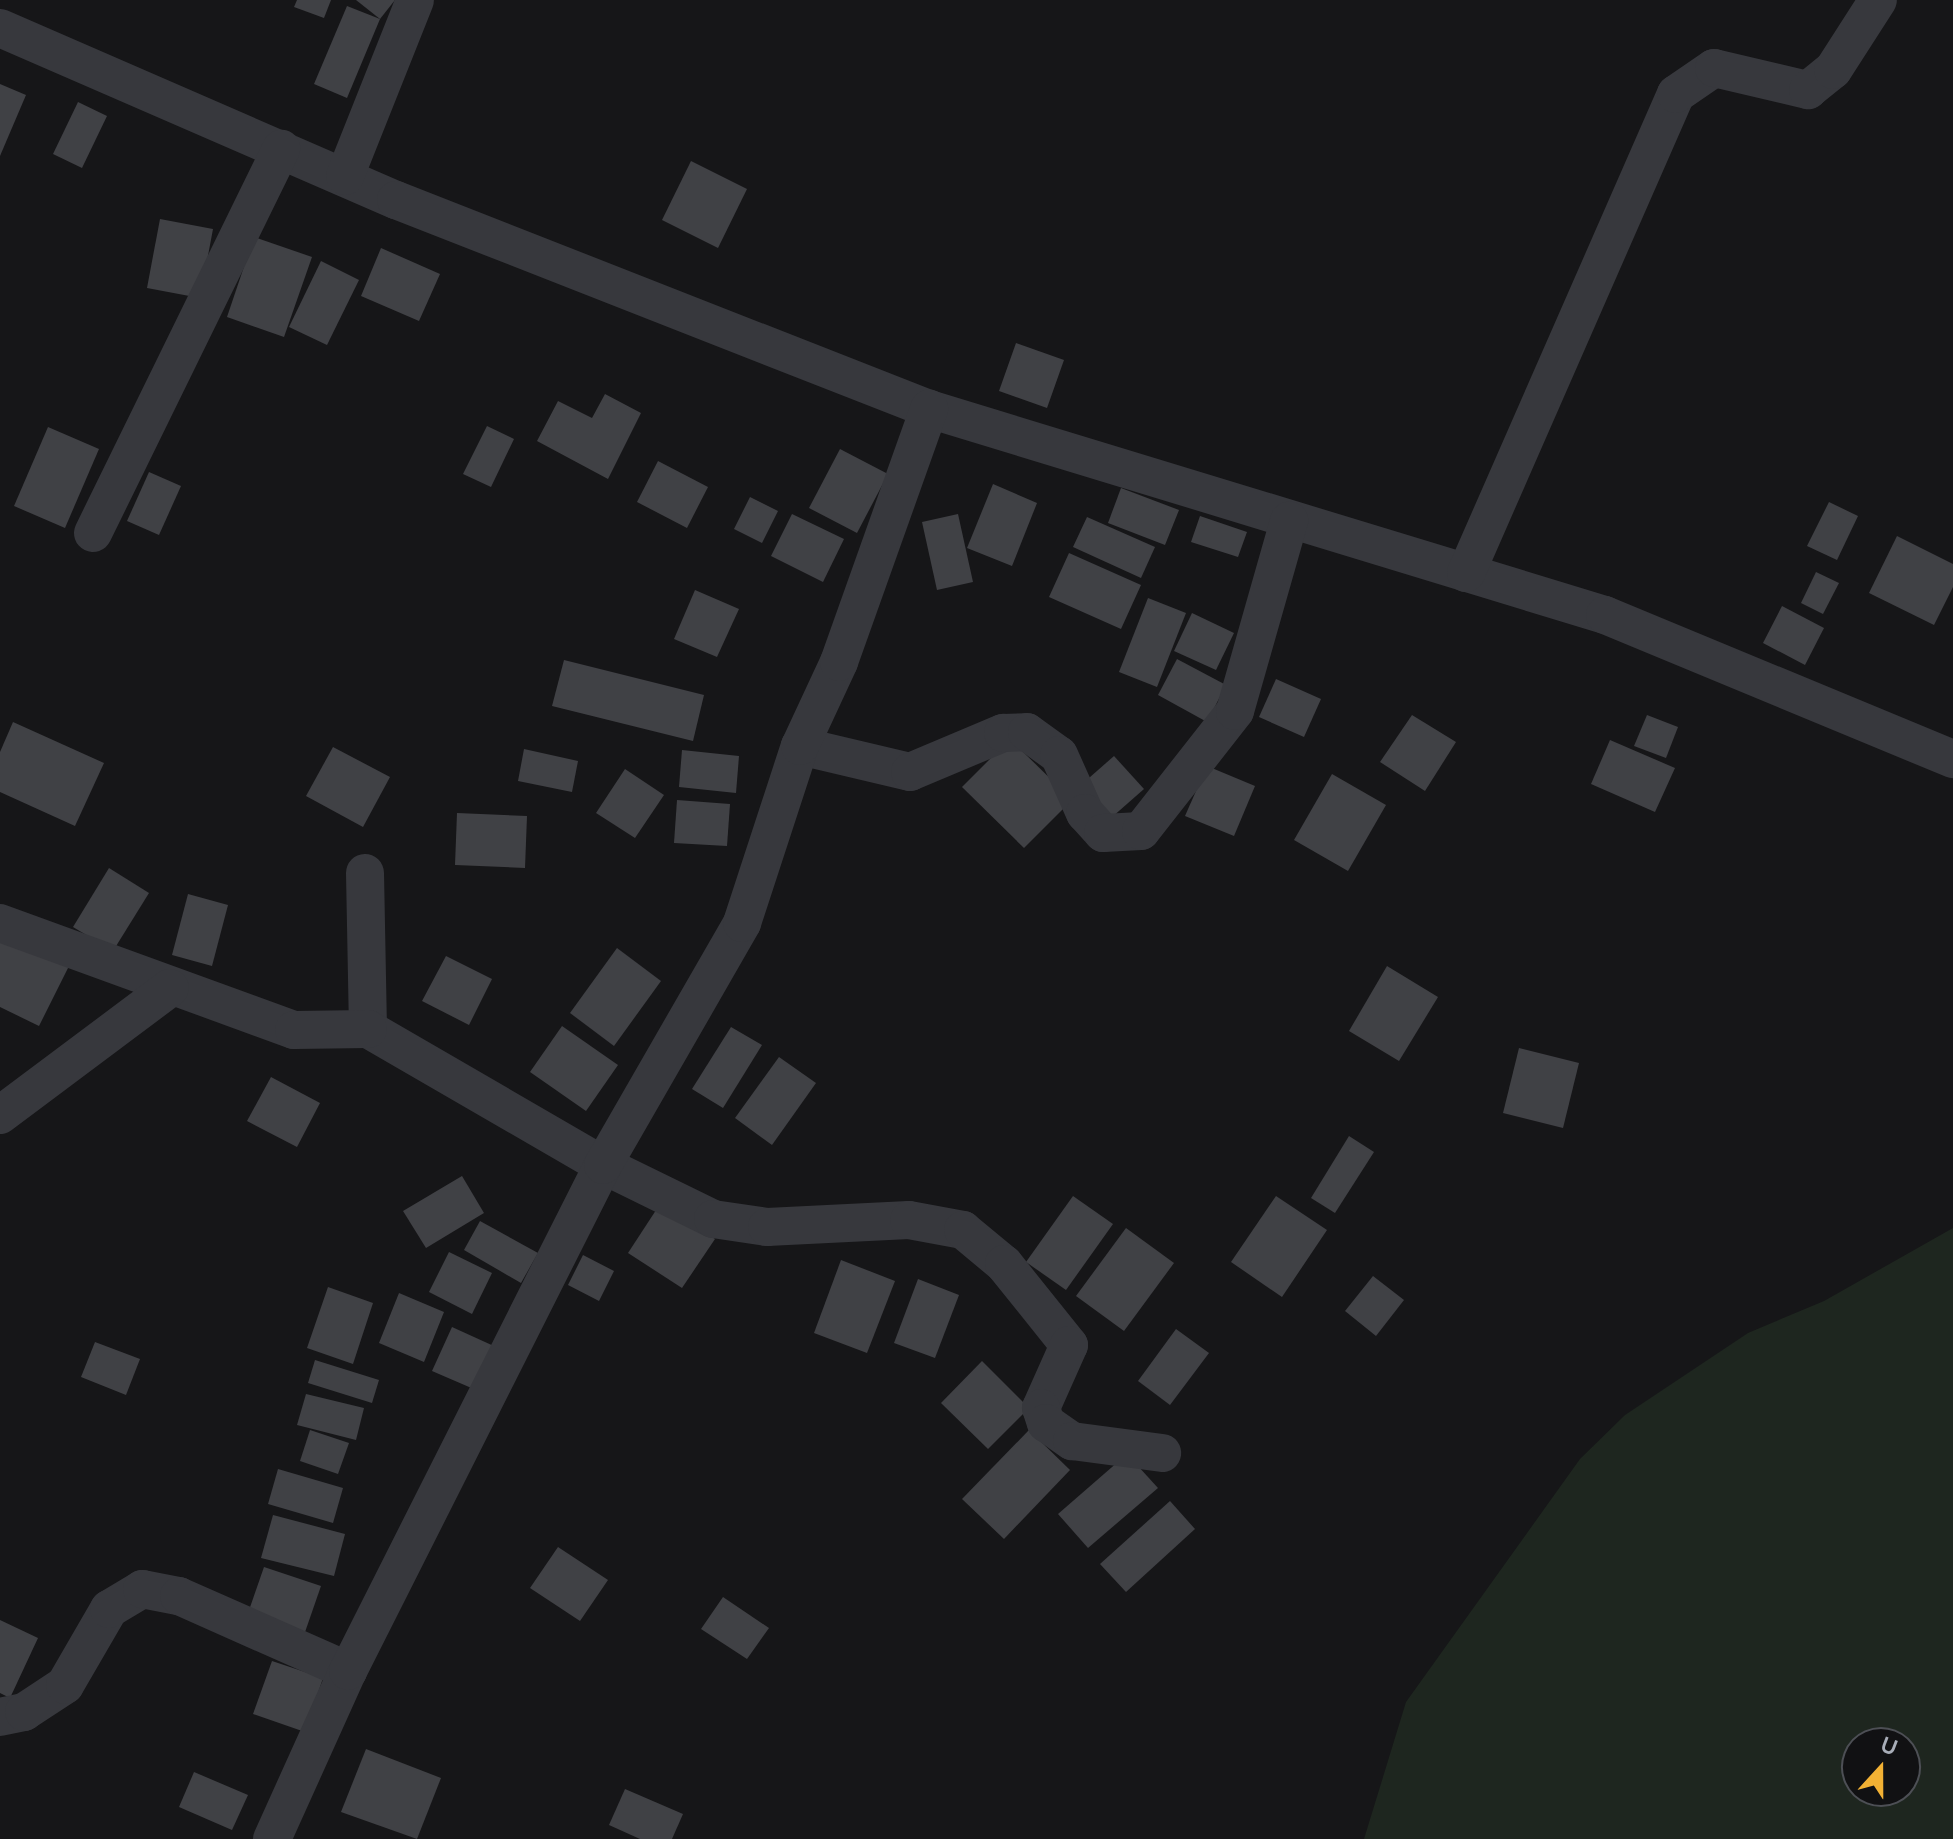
<!DOCTYPE html>
<style>
body{margin:0}
#map{position:relative;width:1953px;height:1839px;overflow:hidden;background:#161618;font-family:Cabin,sans-serif}
div>[style]{position:absolute}
[style*='--x']{left:calc(var(--x)*1px);top:calc(var(--y)*1px);width:calc(var(--w)*1px);rotate:calc(var(--a)*1deg)}
.green>*{inset:0;background:#1e261f}
.building>*{inset:0;background:#404145}
.minor>*{height:38px;margin:-19px;padding:0 19px;transform-origin:19px;border-radius:19px;background:#37383d}
span{translate:-50% -50%;white-space:nowrap;text-align:center;line-height:1.15;-webkit-text-stroke:7px #111113;paint-order:stroke}
.north{position:absolute;left:1841px;top:1727px;width:80px;height:80px;box-sizing:border-box;background:#111113;border:2px solid #4d4f55;border-radius:50%;rotate:21deg;font-size:22px;font-weight:700;line-height:32px;text-align:center;color:#a8adb8}
.north::after{content:'';display:block;margin:auto;width:28px;height:36px;background:#f2b134;clip-path:polygon(50% 0,100% 100%,50% 72%,0 100%)}
</style>
<div id="map">
<div class="green">
<div style="clip-path:polygon(evenodd,1953px 1228px,1953px 1839px,1364px 1839px,1406px 1702px,1580px 1459px,1625px 1415px,1748px 1333px,1824px 1301px,1953px 1228px,1905px 1743px,1905px 1791px,1857px 1791px,1857px 1743px,1905px 1743px)"></div>
</div>
<div class="building">
<div style="clip-path:polygon(297px 0,331px 0,324px 18px,294px 7px)"></div>
<div style="clip-path:polygon(356px 0,395px 0,380px 19px)"></div>
<div style="clip-path:polygon(347px 6px,380px 19px,347px 98px,314px 84px)"></div>
<div style="clip-path:polygon(0 84px,26px 95px,0 156px)"></div>
<div style="clip-path:polygon(78px 102px,107px 116px,82px 168px,53px 154px)"></div>
<div style="clip-path:polygon(691px 161px,747px 189px,718px 248px,662px 220px)"></div>
<div style="clip-path:polygon(160px 219px,213px 229px,200px 298px,147px 288px)"></div>
<div style="clip-path:polygon(254px 237px,312px 257px,284px 337px,227px 317px)"></div>
<div style="clip-path:polygon(381px 248px,440px 274px,419px 321px,361px 296px)"></div>
<div style="clip-path:polygon(321px 261px,359px 280px,327px 345px,289px 327px)"></div>
<div style="clip-path:polygon(1016px 343px,1064px 360px,1047px 408px,999px 391px)"></div>
<div style="clip-path:polygon(605px 394px,641px 413px,608px 479px,537px 441px,558px 401px,592px 418px)"></div>
<div style="clip-path:polygon(487px 426px,514px 439px,491px 487px,463px 474px)"></div>
<div style="clip-path:polygon(48px 427px,99px 449px,65px 528px,14px 506px)"></div>
<div style="clip-path:polygon(840px 449px,888px 474px,857px 533px,809px 508px)"></div>
<div style="clip-path:polygon(658px 461px,708px 487px,687px 528px,637px 502px)"></div>
<div style="clip-path:polygon(149px 472px,181px 486px,159px 535px,127px 521px)"></div>
<div style="clip-path:polygon(993px 484px,1037px 503px,1012px 566px,967px 548px)"></div>
<div style="clip-path:polygon(1121px 488px,1179px 510px,1165px 545px,1108px 523px)"></div>
<div style="clip-path:polygon(750px 497px,778px 511px,762px 543px,734px 529px)"></div>
<div style="clip-path:polygon(1829px 502px,1858px 516px,1837px 560px,1807px 546px)"></div>
<div style="clip-path:polygon(792px 514px,844px 539px,823px 582px,771px 556px)"></div>
<div style="clip-path:polygon(958px 514px,973px 582px,937px 590px,922px 522px)"></div>
<div style="clip-path:polygon(1200px 516px,1247px 532px,1238px 557px,1191px 542px)"></div>
<div style="clip-path:polygon(1087px 517px,1155px 547px,1141px 578px,1073px 547px)"></div>
<div style="clip-path:polygon(1897px 536px,1953px 564px,1953px 587px,1934px 625px,1869px 593px)"></div>
<div style="clip-path:polygon(1069px 553px,1141px 585px,1121px 629px,1049px 597px)"></div>
<div style="clip-path:polygon(1816px 572px,1839px 583px,1823px 614px,1801px 603px)"></div>
<div style="clip-path:polygon(695px 590px,739px 609px,717px 657px,674px 639px)"></div>
<div style="clip-path:polygon(1148px 598px,1186px 613px,1157px 687px,1119px 672px)"></div>
<div style="clip-path:polygon(1782px 606px,1824px 628px,1805px 665px,1763px 643px)"></div>
<div style="clip-path:polygon(1192px 613px,1234px 633px,1216px 670px,1174px 651px)"></div>
<div style="clip-path:polygon(1177px 659px,1226px 685px,1207px 722px,1158px 695px)"></div>
<div style="clip-path:polygon(564px 660px,704px 695px,693px 741px,552px 706px)"></div>
<div style="clip-path:polygon(1276px 679px,1321px 699px,1304px 737px,1259px 717px)"></div>
<div style="clip-path:polygon(1412px 715px,1456px 742px,1425px 791px,1380px 762px)"></div>
<div style="clip-path:polygon(1647px 715px,1678px 727px,1666px 758px,1634px 746px)"></div>
<div style="clip-path:polygon(13px 722px,104px 763px,75px 826px,0 792px,0 752px)"></div>
<div style="clip-path:polygon(1010px 739px,1072px 800px,1024px 848px,962px 787px)"></div>
<div style="clip-path:polygon(1610px 740px,1675px 768px,1655px 812px,1591px 784px)"></div>
<div style="clip-path:polygon(333px 747px,390px 777px,363px 827px,306px 796px)"></div>
<div style="clip-path:polygon(524px 749px,578px 761px,572px 792px,518px 781px)"></div>
<div style="clip-path:polygon(682px 750px,739px 756px,736px 793px,679px 787px)"></div>
<div style="clip-path:polygon(1114px 756px,1144px 789px,1111px 818px,1081px 785px)"></div>
<div style="clip-path:polygon(1207px 766px,1255px 786px,1234px 836px,1185px 816px)"></div>
<div style="clip-path:polygon(625px 769px,664px 795px,635px 838px,596px 813px)"></div>
<div style="clip-path:polygon(1332px 774px,1386px 805px,1348px 871px,1294px 840px)"></div>
<div style="clip-path:polygon(677px 800px,730px 804px,727px 846px,674px 843px)"></div>
<div style="clip-path:polygon(457px 813px,527px 816px,525px 868px,455px 865px)"></div>
<div style="clip-path:polygon(109px 868px,149px 893px,113px 951px,73px 927px)"></div>
<div style="clip-path:polygon(188px 894px,228px 905px,212px 966px,172px 955px)"></div>
<div style="clip-path:polygon(0 933px,69px 966px,39px 1026px,0 1007px)"></div>
<div style="clip-path:polygon(617px 948px,661px 981px,614px 1046px,570px 1013px)"></div>
<div style="clip-path:polygon(446px 956px,492px 979px,469px 1025px,422px 1001px)"></div>
<div style="clip-path:polygon(1387px 966px,1438px 997px,1399px 1061px,1349px 1031px)"></div>
<div style="clip-path:polygon(562px 1026px,618px 1065px,586px 1111px,530px 1072px)"></div>
<div style="clip-path:polygon(731px 1027px,762px 1045px,723px 1108px,692px 1089px)"></div>
<div style="clip-path:polygon(1519px 1048px,1579px 1063px,1563px 1128px,1503px 1113px)"></div>
<div style="clip-path:polygon(779px 1057px,816px 1083px,772px 1145px,735px 1118px)"></div>
<div style="clip-path:polygon(271px 1077px,320px 1103px,297px 1147px,247px 1121px)"></div>
<div style="clip-path:polygon(1349px 1136px,1374px 1152px,1335px 1213px,1311px 1198px)"></div>
<div style="clip-path:polygon(462px 1176px,484px 1213px,426px 1248px,403px 1211px)"></div>
<div style="clip-path:polygon(1073px 1196px,1113px 1224px,1066px 1290px,1026px 1262px)"></div>
<div style="clip-path:polygon(1276px 1196px,1327px 1230px,1282px 1297px,1231px 1262px)"></div>
<div style="clip-path:polygon(660px 1204px,715px 1239px,682px 1288px,628px 1253px)"></div>
<div style="clip-path:polygon(480px 1221px,538px 1253px,521px 1283px,464px 1250px)"></div>
<div style="clip-path:polygon(1126px 1228px,1174px 1263px,1124px 1331px,1076px 1296px)"></div>
<div style="clip-path:polygon(449px 1252px,492px 1273px,472px 1314px,429px 1292px)"></div>
<div style="clip-path:polygon(583px 1255px,614px 1271px,599px 1301px,568px 1285px)"></div>
<div style="clip-path:polygon(841px 1260px,895px 1281px,867px 1353px,814px 1333px)"></div>
<div style="clip-path:polygon(1373px 1276px,1404px 1300px,1376px 1336px,1345px 1311px)"></div>
<div style="clip-path:polygon(918px 1279px,959px 1295px,935px 1358px,894px 1343px)"></div>
<div style="clip-path:polygon(328px 1287px,373px 1303px,353px 1364px,307px 1348px)"></div>
<div style="clip-path:polygon(399px 1293px,444px 1312px,424px 1362px,379px 1343px)"></div>
<div style="clip-path:polygon(452px 1327px,496px 1347px,476px 1390px,432px 1371px)"></div>
<div style="clip-path:polygon(1176px 1329px,1209px 1353px,1170px 1405px,1138px 1381px)"></div>
<div style="clip-path:polygon(95px 1342px,140px 1359px,126px 1395px,81px 1377px)"></div>
<div style="clip-path:polygon(315px 1360px,379px 1380px,372px 1403px,308px 1383px)"></div>
<div style="clip-path:polygon(982px 1361px,1029px 1408px,988px 1449px,941px 1403px)"></div>
<div style="clip-path:polygon(306px 1394px,364px 1408px,356px 1440px,297px 1425px)"></div>
<div style="clip-path:polygon(310px 1430px,349px 1443px,338px 1474px,300px 1461px)"></div>
<div style="clip-path:polygon(1029px 1430px,1070px 1470px,1004px 1539px,962px 1499px)"></div>
<div style="clip-path:polygon(1127px 1454px,1158px 1488px,1088px 1548px,1058px 1514px)"></div>
<div style="clip-path:polygon(278px 1469px,343px 1488px,333px 1523px,268px 1504px)"></div>
<div style="clip-path:polygon(1170px 1501px,1195px 1529px,1126px 1592px,1100px 1564px)"></div>
<div style="clip-path:polygon(273px 1515px,345px 1534px,334px 1576px,261px 1558px)"></div>
<div style="clip-path:polygon(558px 1547px,608px 1580px,580px 1621px,530px 1588px)"></div>
<div style="clip-path:polygon(264px 1567px,321px 1586px,304px 1635px,247px 1616px)"></div>
<div style="clip-path:polygon(723px 1597px,769px 1628px,747px 1659px,701px 1629px)"></div>
<div style="clip-path:polygon(0 1620px,38px 1638px,10px 1698px,0 1693px)"></div>
<div style="clip-path:polygon(272px 1661px,323px 1678px,305px 1732px,253px 1714px)"></div>
<div style="clip-path:polygon(366px 1749px,441px 1778px,417px 1839px,341px 1812px)"></div>
<div style="clip-path:polygon(194px 1772px,248px 1795px,232px 1830px,179px 1807px)"></div>
<div style="clip-path:polygon(625px 1789px,683px 1814px,672px 1839px,640px 1839px,609px 1825px)"></div>
</div>
<div class="minor">
<div style="--x:0;--y:28;--w:432;--a:23.5"></div>
<div style="--x:396;--y:200;--w:573;--a:21.41"></div>
<div style="--x:929;--y:409;--w:707;--a:16.95"></div>
<div style="--x:1605;--y:615;--w:377;--a:22.5"></div>
<div style="--x:345;--y:176;--w:189;--a:-68.3"></div>
<div style="--x:93;--y:533;--w:428;--a:-63.9"></div>
<div style="--x:1466;--y:573;--w:523;--a:-66.33"></div>
<div style="--x:1676;--y:94;--w:46;--a:-34.4"></div>
<div style="--x:1714;--y:68;--w:97;--a:13.2"></div>
<div style="--x:1808;--y:90;--w:32;--a:-39"></div>
<div style="--x:1833;--y:70;--w:83;--a:-57.3"></div>
<div style="--x:800;--y:746;--w:113;--a:13.3"></div>
<div style="--x:910;--y:772;--w:101;--a:-22.8"></div>
<div style="--x:1003;--y:733;--w:24;--a:-2"></div>
<div style="--x:1027;--y:732;--w:39;--a:36"></div>
<div style="--x:1059;--y:755;--w:64;--a:65.9"></div>
<div style="--x:1085;--y:813;--w:27;--a:48"></div>
<div style="--x:1103;--y:833;--w:38;--a:-3"></div>
<div style="--x:1141;--y:831;--w:152;--a:-51.9"></div>
<div style="--x:1235;--y:711;--w:198;--a:-74.1"></div>
<div style="--x:365;--y:873;--w:156;--a:88.9"></div>
<div style="--x:368;--y:1029;--w:272;--a:30.1"></div>
<div style="--x:603;--y:1165;--w:123;--a:26.1"></div>
<div style="--x:713;--y:1219;--w:55;--a:8.4"></div>
<div style="--x:767;--y:1227;--w:142;--a:-2.8"></div>
<div style="--x:909;--y:1220;--w:55;--a:10.5"></div>
<div style="--x:963;--y:1230;--w:53;--a:39.7"></div>
<div style="--x:1004;--y:1264;--w:104;--a:51.3"></div>
<div style="--x:1069;--y:1345;--w:69;--a:114"></div>
<div style="--x:1041;--y:1408;--w:16;--a:72"></div>
<div style="--x:1046;--y:1423;--w:32;--a:35"></div>
<div style="--x:1072;--y:1441;--w:91;--a:7.6"></div>
<div style="--x:0;--y:923;--w:313;--a:20"></div>
<div style="--x:294;--y:1030;--w:74;--a:-0.8"></div>
<div style="--x:0;--y:1115;--w:212;--a:-36.8"></div>
<div style="--x:0;--y:1717;--w:25;--a:-12"></div>
<div style="--x:24;--y:1712;--w:49;--a:-33.4"></div>
<div style="--x:65;--y:1685;--w:88;--a:-59.9"></div>
<div style="--x:109;--y:1609;--w:39;--a:-31"></div>
<div style="--x:142;--y:1589;--w:38;--a:11"></div>
<div style="--x:179;--y:1596;--w:185;--a:23.9"></div>
<div style="--x:272;--y:1839;--w:184;--a:-65.7"></div>
<div style="--x:348;--y:1671;--w:567;--a:-63.25"></div>
<div style="--x:603;--y:1165;--w:279;--a:-60.1"></div>
<div style="--x:742;--y:923;--w:186;--a:-71.9"></div>
<div style="--x:800;--y:746;--w:93;--a:-65.1"></div>
<div style="--x:839;--y:662;--w:269;--a:-70.4"></div>
</div>
<div class="north">U</div>
</div>
